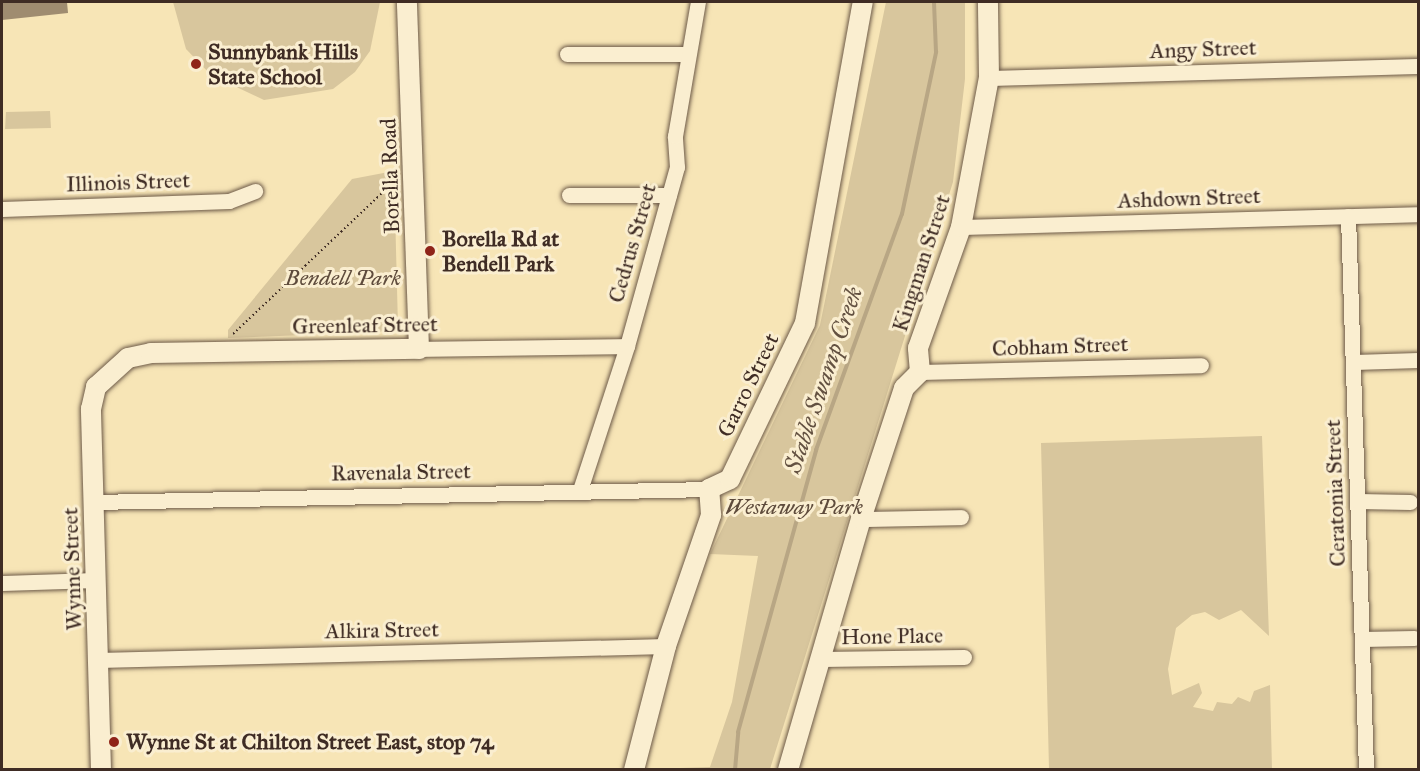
<!DOCTYPE html>
<style>
body{margin:0}
#map{position:relative;width:1420px;height:771px;overflow:hidden;background:#f7e5b6;font-family:"IM FELL Great Primer",serif}
div>[style]{position:absolute}
[style*='--x']{left:calc(var(--x)*1px);top:calc(var(--y)*1px);width:calc(var(--w)*1px);rotate:calc(var(--a)*1deg)}
.green>*{inset:0;background:#d8c69d}
.stream>*{height:4px;margin:-2px;padding:0 2px;transform-origin:2px;border-radius:2px;background:#b8a684}
.building>*{inset:0;background:#9f8c70}
.path>*{height:2px;margin-top:-1px;transform-origin:0;background:repeating-linear-gradient(90deg,#3f2c24 0 1.5px,transparent 0 4.5px)}
.roads{filter:drop-shadow(0 0 2px #6d5a48) drop-shadow(0 0 2px #6d5a48)}
.minor>*{height:15px;margin:-7.5px;padding:0 7.5px;transform-origin:7.5px;border-radius:7.5px;background:#faeed0}
.tertiary>*{height:20px;margin:-10px;padding:0 10px;transform-origin:10px;border-radius:10px;background:#faeed0}
.dots>*{width:16px;height:16px;translate:-50% -50%;box-sizing:border-box;border:3px solid #faeed0;border-radius:50%}
span{translate:-50% -50%;white-space:nowrap;text-align:center;line-height:1.15;-webkit-text-stroke:6px #faeed0;paint-order:stroke}
.street-label{font-size:22px;color:#3f2c24}
.poi-label{font-size:22px;color:#3f2c24;font-weight:700}
.left{translate:0 -50%;text-align:left}
.park-label{font-size:22px;color:#5e4b3c;font-style:italic}
.water-label{font-size:24px;color:#635141;font-style:italic}
.frame{position:absolute;inset:0;border:3px solid #3f2c24;pointer-events:none}
</style>
<div id="map">
<div class="green">
<div style="clip-path:polygon(173px 2px,380px 2px,370px 51px,355px 72px,333px 89px,264px 100px,211px 75px,186px 49px)"></div>
<div style="clip-path:polygon(886px 2px,965px 2px,965px 79px,953px 182px,770px 769px,650px 769px,710px 767px,732px 702px,758px 556px,710px 554px,820px 325px)"></div>
<div style="clip-path:polygon(50px 111px,51px 128px,5px 129px,6px 112px)"></div>
<div style="clip-path:polygon(394px 171px,398px 327px,380px 332px,228px 338px,228px 330px,352px 179px)"></div>
<div style="clip-path:polygon(1262px 436px,1269px 636px,1241px 610px,1219px 620px,1205px 612px,1192px 615px,1176px 628px,1168px 669px,1172px 695px,1199px 683px,1202px 693px,1193px 707px,1213px 711px,1217px 702px,1232px 704px,1238px 697px,1250px 702px,1254px 691px,1270px 685px,1272px 769px,1049px 769px,1041px 443px)"></div>
</div>
<div class="stream">
<div style="--x:735;--y:770;--w:38;--a:-85"></div>
<div style="--x:738;--y:732;--w:293;--a:-74.5"></div>
<div style="--x:816;--y:450;--w:251;--a:-70"></div>
<div style="--x:902;--y:214;--w:166;--a:-78.1"></div>
<div style="--x:936;--y:52;--w:50;--a:-92.3"></div>
</div>
<div class="building">
<div style="clip-path:polygon(2px 2px,67px 2px,68px 13px,2px 20px)"></div>
</div>
<div class="path">
<div style="--x:233;--y:334;--w:224;--a:-43.4"></div>
</div>
<div class="roads">
<div class="minor">
<div style="--x:567;--y:54;--w:121;--a:0"></div>
<div style="--x:989;--y:78;--w:429;--a:-1.6"></div>
<div style="--x:569;--y:195;--w:100;--a:0"></div>
<div style="--x:2;--y:209;--w:227;--a:-2"></div>
<div style="--x:229;--y:201;--w:28;--a:-21"></div>
<div style="--x:1348;--y:216;--w:554;--a:88.14"></div>
<div style="--x:961;--y:227;--w:457;--a:-1.6"></div>
<div style="--x:419;--y:349;--w:208;--a:-0.8"></div>
<div style="--x:1354;--y:362;--w:64;--a:-1.8"></div>
<div style="--x:920;--y:372;--w:281;--a:-1.4"></div>
<div style="--x:580;--y:490;--w:151;--a:-71.9"></div>
<div style="--x:627;--y:346;--w:186;--a:-74.4"></div>
<div style="--x:677;--y:167;--w:31;--a:-94"></div>
<div style="--x:675;--y:136;--w:136;--a:-80.3"></div>
<div style="--x:1358;--y:501;--w:52;--a:1.1"></div>
<div style="--x:94;--y:502;--w:615;--a:-1.21"></div>
<div style="--x:861;--y:519;--w:100;--a:-1.1"></div>
<div style="--x:2;--y:583;--w:94;--a:-1.8"></div>
<div style="--x:1362;--y:639;--w:52;--a:-1.1"></div>
<div style="--x:821;--y:659;--w:143;--a:-0.8"></div>
<div style="--x:98;--y:660;--w:568;--a:-1.41"></div>
</div>
<div class="tertiary">
<div style="--x:101;--y:770;--w:361;--a:-91.6"></div>
<div style="--x:91;--y:409;--w:23;--a:-77"></div>
<div style="--x:96;--y:387;--w:43;--a:-42.2"></div>
<div style="--x:128;--y:358;--w:24;--a:-12"></div>
<div style="--x:151;--y:353;--w:268;--a:-0.9"></div>
<div style="--x:419;--y:349;--w:347;--a:-92"></div>
<div style="--x:634;--y:770;--w:128;--a:-75.5"></div>
<div style="--x:666;--y:646;--w:139;--a:-71"></div>
<div style="--x:711;--y:515;--w:26;--a:-94"></div>
<div style="--x:709;--y:489;--w:23;--a:-25"></div>
<div style="--x:730;--y:479;--w:173;--a:-64.3"></div>
<div style="--x:805;--y:323;--w:326;--a:-79.8"></div>
<div style="--x:788;--y:770;--w:261;--a:-73.8"></div>
<div style="--x:861;--y:519;--w:138;--a:-71.8"></div>
<div style="--x:904;--y:388;--w:23;--a:-45"></div>
<div style="--x:920;--y:372;--w:24;--a:-95"></div>
<div style="--x:918;--y:348;--w:128;--a:-70.4"></div>
<div style="--x:961;--y:227;--w:152;--a:-79.4"></div>
<div style="--x:989;--y:78;--w:76;--a:-90.8"></div>
</div>
</div>
<div class="dots">
<div style="left:196px;top:64px;background:#8f2418"></div>
<div style="left:430px;top:251px;background:#8f2418"></div>
<div style="left:114px;top:742px;background:#8f2418"></div>
</div>
<div class="street-label">
<span style="left:1203px;top:49px;rotate:-2deg">Angy Street</span>
<span style="left:390px;top:176px;rotate:-92deg">Borella Road</span>
<span style="left:128px;top:182px;rotate:-2deg">Illinois Street</span>
<span style="left:1189px;top:198px;rotate:-2deg">Ashdown Street</span>
<span style="left:632px;top:243px;rotate:-74deg">Cedrus Street</span>
<span style="left:921px;top:263px;rotate:-72deg">Kingman Street</span>
<span style="left:365px;top:325px;rotate:-1deg">Greenleaf Street</span>
<span style="left:1060px;top:346px;rotate:-2deg">Cobham Street</span>
<span style="left:748px;top:385px;rotate:-64deg">Garro Street</span>
<span style="left:401px;top:472px;rotate:-1deg">Ravenala Street</span>
<span style="left:1335px;top:493px;rotate:-92deg">Ceratonia Street</span>
<span style="left:72px;top:569px;rotate:-92deg">Wynne Street</span>
<span style="left:382px;top:630px;rotate:-1deg">Alkira Street</span>
<span style="left:892px;top:636px;rotate:-1deg">Hone Place</span>
</div>
<div class="poi-label">
<span class="left" style="left:208px;top:64px">Sunnybank Hills<br>State School</span>
<span class="left" style="left:442px;top:251px">Borella Rd at<br>Bendell Park</span>
<span class="left" style="left:126px;top:742px">Wynne St at Chilton Street East, stop 74</span>
</div>
<div class="park-label">
<span style="left:343px;top:278px">Bendell Park</span>
<span style="left:794px;top:507px">Westaway Park</span>
</div>
<div class="water-label">
<span style="left:824px;top:380px;rotate:-71deg">Stable Swamp Creek</span>
</div>
<div class="frame"></div>
</div>
